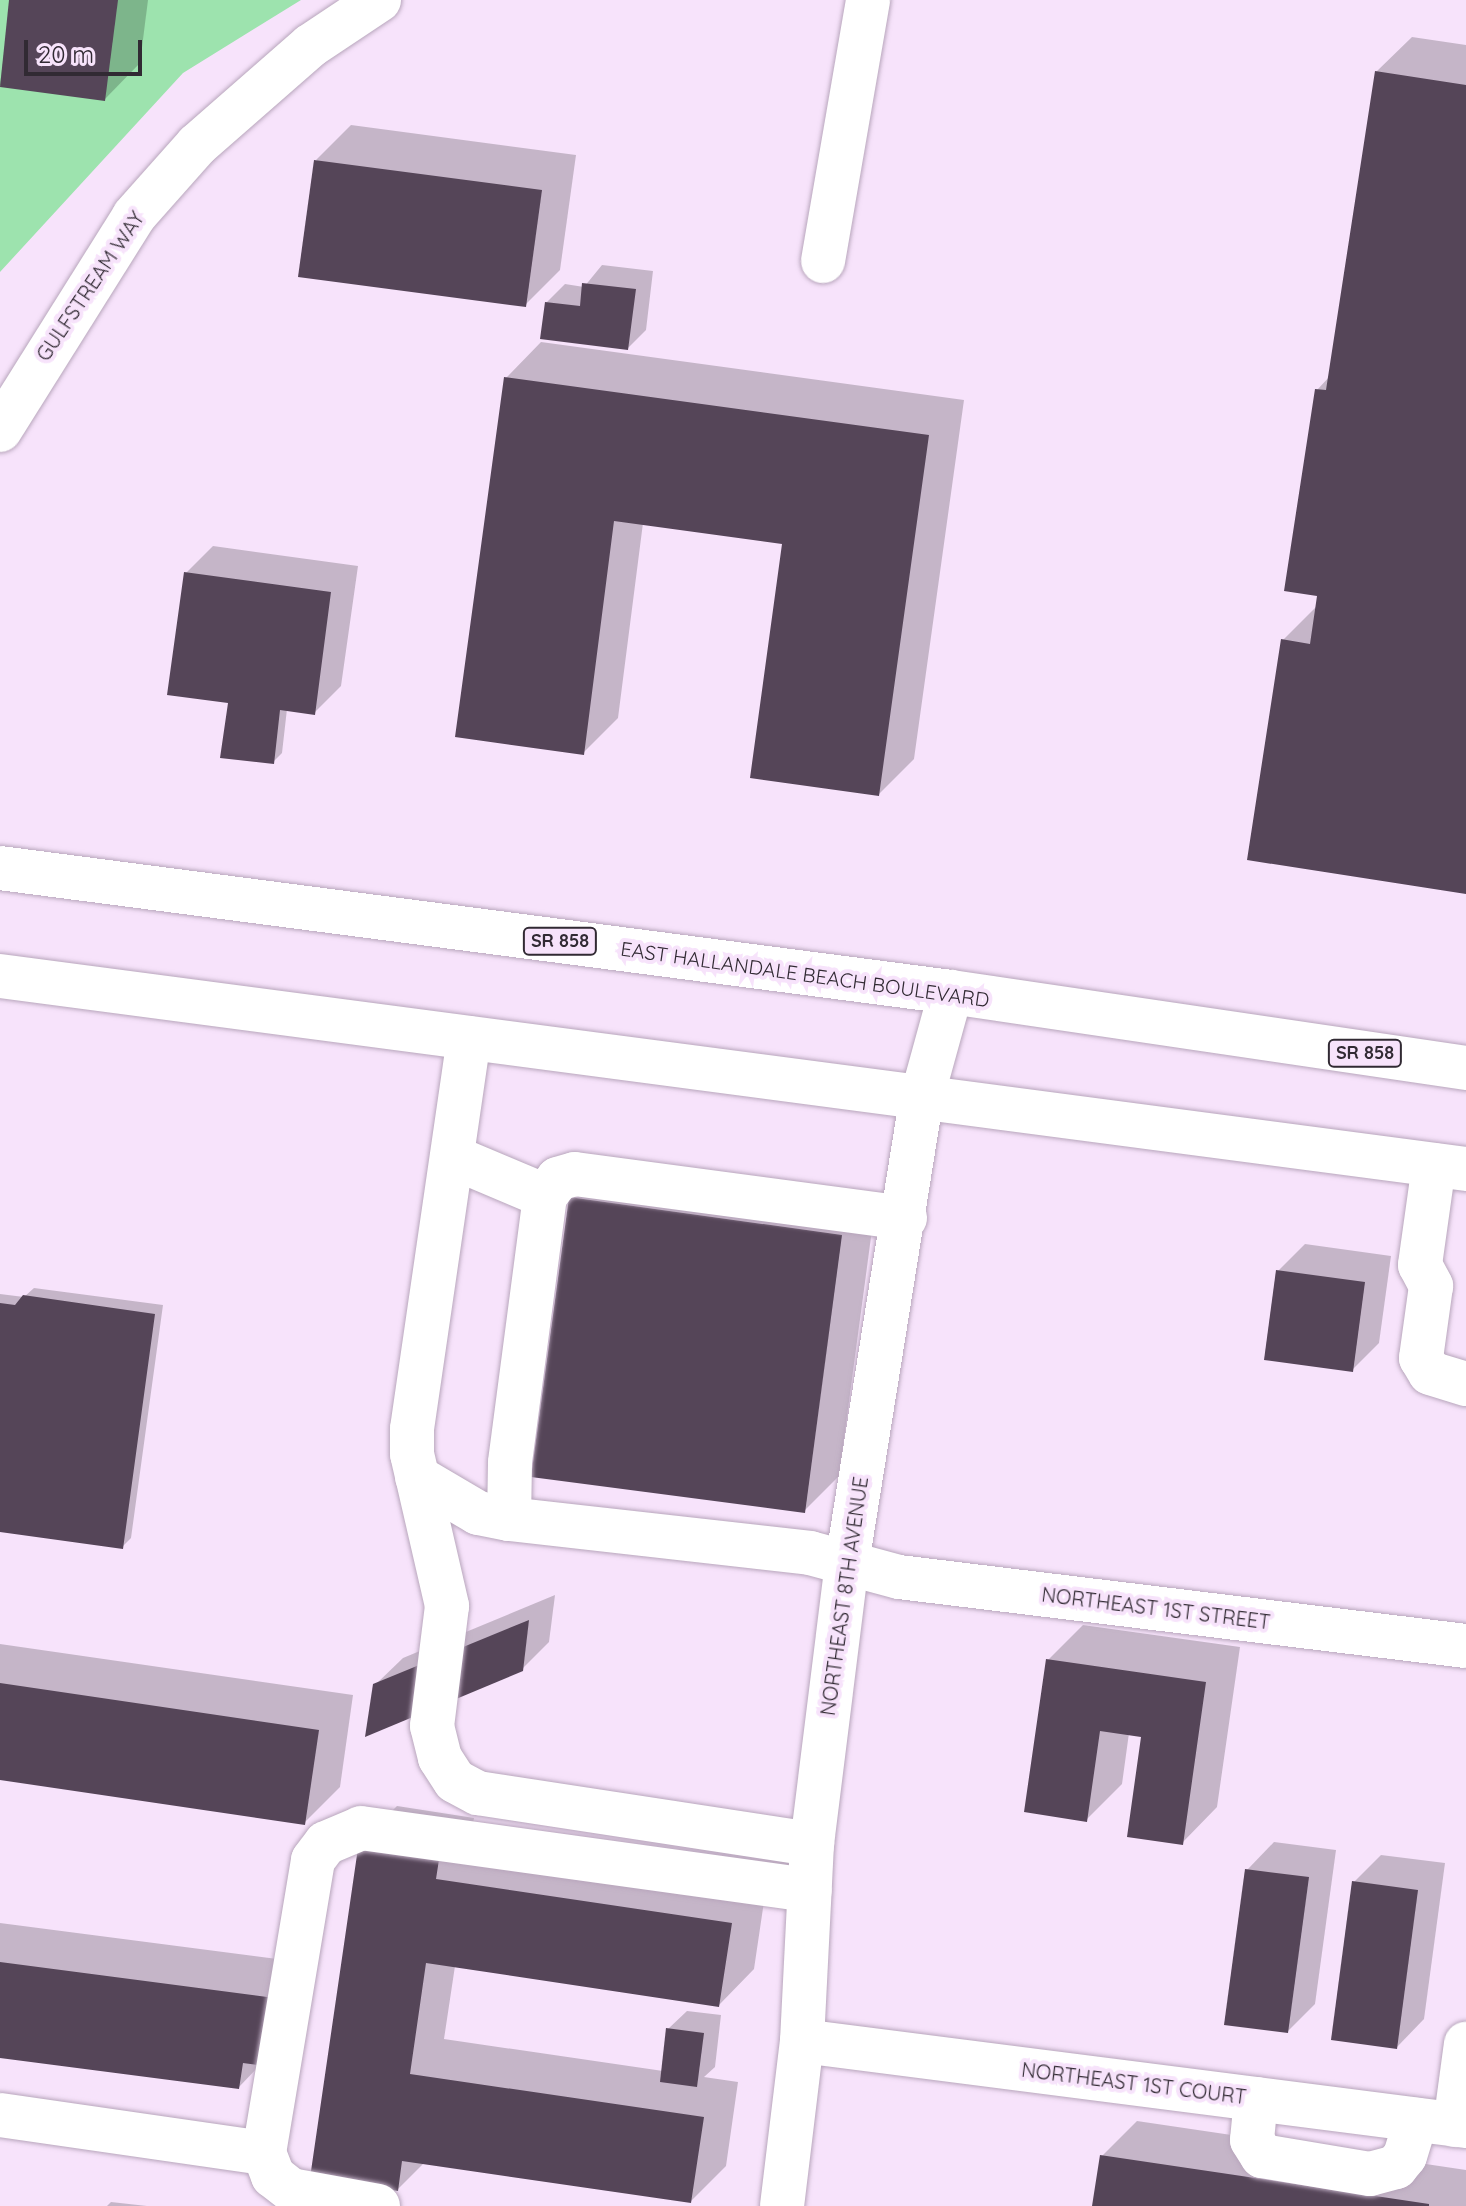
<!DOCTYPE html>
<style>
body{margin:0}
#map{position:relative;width:1466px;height:2206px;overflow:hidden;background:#f7e3fb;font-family:Quicksand,sans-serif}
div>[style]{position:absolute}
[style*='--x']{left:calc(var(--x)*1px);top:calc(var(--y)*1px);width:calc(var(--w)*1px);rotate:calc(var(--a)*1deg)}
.green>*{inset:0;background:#9de3ae}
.shadow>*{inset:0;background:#0003}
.building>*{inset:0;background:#554558}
.roads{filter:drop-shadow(0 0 2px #b8a6bc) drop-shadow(0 0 2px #b8a6bc)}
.minor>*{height:44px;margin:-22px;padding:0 22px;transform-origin:22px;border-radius:22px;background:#fff}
.major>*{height:44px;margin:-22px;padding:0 22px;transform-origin:22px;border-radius:22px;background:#fff}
span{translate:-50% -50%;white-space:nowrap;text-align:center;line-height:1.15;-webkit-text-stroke:8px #f7e3fb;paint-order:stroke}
.shield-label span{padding:2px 6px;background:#f7e3fb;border:2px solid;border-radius:6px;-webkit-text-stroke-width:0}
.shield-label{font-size:18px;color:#312a33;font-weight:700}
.street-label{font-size:20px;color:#312a33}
.scale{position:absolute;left:24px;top:40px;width:118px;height:36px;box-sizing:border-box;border:4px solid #312a33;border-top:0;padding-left:10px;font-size:24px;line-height:28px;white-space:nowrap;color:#312a33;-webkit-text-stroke:6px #f7e3fb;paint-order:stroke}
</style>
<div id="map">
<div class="green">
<div style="clip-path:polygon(0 0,301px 0,183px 73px,0 272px)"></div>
</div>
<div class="shadow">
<div style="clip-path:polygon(11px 0,148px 0,140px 63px,105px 99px,0 85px)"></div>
<div style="clip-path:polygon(1412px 37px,1466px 45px,1466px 892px,1283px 640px,1317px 606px,1317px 390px,1330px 376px,1376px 72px)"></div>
<div style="clip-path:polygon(351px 125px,576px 155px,560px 270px,525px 305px,316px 160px)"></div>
<div style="clip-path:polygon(602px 265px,653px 271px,646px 330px,628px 348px,546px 303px,565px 284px,584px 287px)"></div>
<div style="clip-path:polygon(541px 342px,964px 400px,914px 759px,879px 794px,784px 542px,643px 523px,618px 718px,583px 753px,506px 378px)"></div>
<div style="clip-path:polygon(213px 546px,358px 566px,341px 686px,314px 713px,287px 709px,282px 753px,273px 762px,232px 702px,186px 573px)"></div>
<div style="clip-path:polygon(606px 1163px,876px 1200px,839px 1476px,804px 1511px,571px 1198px)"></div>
<div style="clip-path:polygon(1305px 1244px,1391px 1256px,1379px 1343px,1352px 1370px,1278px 1271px)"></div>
<div style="clip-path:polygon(34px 1288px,163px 1305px,131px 1538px,122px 1547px,0 1530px,0 1294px,24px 1297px)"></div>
<div style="clip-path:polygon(555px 1595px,549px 1642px,522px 1669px,375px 1685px,403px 1658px)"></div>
<div style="clip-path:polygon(1083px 1625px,1240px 1647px,1217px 1807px,1182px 1843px,1143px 1735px,1129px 1733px,1122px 1784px,1086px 1820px,1048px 1660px)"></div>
<div style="clip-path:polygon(0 1644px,353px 1695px,340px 1787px,304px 1823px,0 1778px)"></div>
<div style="clip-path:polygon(397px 1806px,474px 1818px,470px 1844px,766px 1888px,754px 1969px,719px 2005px,455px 1966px,444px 2039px,663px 2071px,668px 2029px,687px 2011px,721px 2015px,715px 2067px,704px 2077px,738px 2082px,726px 2166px,691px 2201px,425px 2162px,398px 2189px,361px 1842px)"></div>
<div style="clip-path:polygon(1274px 1842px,1336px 1850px,1315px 2004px,1288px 2031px,1247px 1870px)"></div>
<div style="clip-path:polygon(1381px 1855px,1445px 1863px,1424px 2019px,1397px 2047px,1354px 1882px)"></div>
<div style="clip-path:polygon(0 1923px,316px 1964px,307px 2029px,272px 2065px,262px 2063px,239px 2087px,0 2056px)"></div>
<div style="clip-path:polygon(1137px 2121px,1466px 2170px,1466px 2206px,1094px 2206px,1102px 2156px)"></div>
<div style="clip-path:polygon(111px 2202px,147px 2206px,107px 2206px)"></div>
</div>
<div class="building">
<div style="clip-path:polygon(9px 0,118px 0,105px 101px,0 87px)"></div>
<div style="clip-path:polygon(1375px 71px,1466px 85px,1466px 894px,1247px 860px,1281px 639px,1310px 644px,1317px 596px,1284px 591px,1315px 389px,1326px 390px)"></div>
<div style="clip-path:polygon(314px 160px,542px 190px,526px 307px,298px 277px)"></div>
<div style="clip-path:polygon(582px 283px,636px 289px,628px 350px,540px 339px,545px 302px,580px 306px)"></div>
<div style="clip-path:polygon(504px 377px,929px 435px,879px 796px,750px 778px,782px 544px,614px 521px,584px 755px,455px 737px)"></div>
<div style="clip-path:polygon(184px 572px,331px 592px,315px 715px,280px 710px,274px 764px,220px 758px,228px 703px,167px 695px)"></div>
<div style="clip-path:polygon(569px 1197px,842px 1235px,805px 1513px,531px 1477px)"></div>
<div style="clip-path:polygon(1276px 1270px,1365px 1282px,1353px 1372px,1264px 1360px)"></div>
<div style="clip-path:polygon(23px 1295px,155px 1314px,123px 1549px,0 1532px,0 1303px,15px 1305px)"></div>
<div style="clip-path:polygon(529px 1620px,523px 1671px,365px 1737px,373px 1684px)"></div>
<div style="clip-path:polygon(1046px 1659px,1206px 1682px,1183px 1845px,1127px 1837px,1141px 1737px,1100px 1731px,1087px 1822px,1024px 1812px)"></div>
<div style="clip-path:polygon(0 1683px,319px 1730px,305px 1825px,0 1780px)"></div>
<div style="clip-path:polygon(359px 1841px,440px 1853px,436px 1879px,732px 1923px,719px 2007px,426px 1963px,410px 2074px,704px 2117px,691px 2203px,402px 2161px,398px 2191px,310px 2178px)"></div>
<div style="clip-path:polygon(1245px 1869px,1309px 1877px,1288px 2033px,1224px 2025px)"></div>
<div style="clip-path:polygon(1352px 1881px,1418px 1890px,1397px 2049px,1331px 2040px)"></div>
<div style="clip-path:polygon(0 1962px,282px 1999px,273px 2067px,243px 2063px,239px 2089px,0 2058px)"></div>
<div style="clip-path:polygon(666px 2028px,704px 2033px,697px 2087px,660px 2082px)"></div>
<div style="clip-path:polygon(1100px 2155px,1429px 2204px,1429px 2206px,1092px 2206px)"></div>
</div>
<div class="roads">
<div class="minor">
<div style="--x:823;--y:261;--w:265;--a:-80.2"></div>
<div style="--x:0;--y:430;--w:252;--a:-57.9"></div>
<div style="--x:134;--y:216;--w:95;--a:-48.4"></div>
<div style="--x:197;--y:145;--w:150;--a:-41.2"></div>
<div style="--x:310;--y:46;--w:83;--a:-33.7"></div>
<div style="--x:469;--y:1038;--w:395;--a:98.3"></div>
<div style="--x:412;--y:1429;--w:25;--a:90"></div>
<div style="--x:412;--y:1454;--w:156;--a:77"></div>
<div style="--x:447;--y:1606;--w:121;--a:97.1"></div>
<div style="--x:432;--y:1726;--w:33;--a:76"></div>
<div style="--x:440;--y:1758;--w:27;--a:57"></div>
<div style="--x:455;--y:1781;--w:26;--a:28"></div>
<div style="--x:478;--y:1793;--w:338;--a:8.7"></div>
<div style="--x:455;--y:1158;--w:98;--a:22.9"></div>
<div style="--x:1434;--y:1165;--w:101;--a:98"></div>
<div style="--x:1420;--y:1265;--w:24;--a:62"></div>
<div style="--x:1431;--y:1286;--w:73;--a:97.9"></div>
<div style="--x:1421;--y:1358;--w:17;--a:59"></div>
<div style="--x:1430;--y:1373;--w:38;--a:17"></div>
<div style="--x:905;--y:1218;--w:333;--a:-172.4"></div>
<div style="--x:575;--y:1174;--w:18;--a:164"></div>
<div style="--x:558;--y:1179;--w:21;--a:127"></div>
<div style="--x:545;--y:1196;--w:269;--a:97.5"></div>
<div style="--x:510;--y:1463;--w:56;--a:91"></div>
<div style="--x:509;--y:1519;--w:303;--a:6.4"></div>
<div style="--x:810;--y:1553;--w:92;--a:15.1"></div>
<div style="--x:899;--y:1577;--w:571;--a:6.94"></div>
<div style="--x:417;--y:1477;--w:71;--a:30.5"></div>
<div style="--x:478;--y:1513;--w:32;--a:11"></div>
<div style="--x:802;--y:2041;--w:669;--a:7.29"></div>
<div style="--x:1256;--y:2099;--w:41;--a:95.6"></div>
<div style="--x:1252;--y:2140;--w:19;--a:58"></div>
<div style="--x:1262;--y:2156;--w:109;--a:9.5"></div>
<div style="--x:1370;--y:2174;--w:27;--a:-15"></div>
<div style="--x:1396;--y:2167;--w:14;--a:-51"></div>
<div style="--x:1405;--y:2156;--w:38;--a:-73"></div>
<div style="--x:0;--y:2115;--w:267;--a:8.2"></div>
<div style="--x:1455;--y:2125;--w:82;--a:-82.3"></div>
<div style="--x:378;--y:2206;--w:88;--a:-169.6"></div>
<div style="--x:291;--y:2190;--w:23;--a:-142"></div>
<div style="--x:273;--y:2176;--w:25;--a:-111"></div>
<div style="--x:264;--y:2153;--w:297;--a:-80.5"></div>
<div style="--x:313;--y:1860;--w:21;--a:-53"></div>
<div style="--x:326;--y:1843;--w:38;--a:-23"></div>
<div style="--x:361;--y:1828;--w:453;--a:7.9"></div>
<div style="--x:782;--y:2206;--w:166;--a:-83.1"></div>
<div style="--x:802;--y:2041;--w:197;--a:-87.1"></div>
<div style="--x:812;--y:1844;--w:283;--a:-82.9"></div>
<div style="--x:847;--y:1563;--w:472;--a:-80.9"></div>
<div style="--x:922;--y:1097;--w:109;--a:-74.6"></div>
</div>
<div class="major">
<div style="--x:0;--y:868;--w:959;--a:7.43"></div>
<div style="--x:951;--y:992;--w:521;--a:8.39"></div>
<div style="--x:0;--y:976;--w:1479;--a:7.5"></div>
</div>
</div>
<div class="shield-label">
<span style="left:560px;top:941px">SR 858</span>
<span style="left:1365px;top:1053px">SR 858</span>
</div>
<div class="street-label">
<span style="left:90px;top:286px;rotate:-56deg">GULFSTREAM WAY</span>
<span style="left:805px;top:974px;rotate:8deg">EAST HALLANDALE BEACH BOULEVARD</span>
<span style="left:844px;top:1596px;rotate:-82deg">NORTHEAST 8TH AVENUE</span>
<span style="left:1156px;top:1608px;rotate:7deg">NORTHEAST 1ST STREET</span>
<span style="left:1134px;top:2083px;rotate:7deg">NORTHEAST 1ST COURT</span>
</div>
<div class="scale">20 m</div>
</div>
